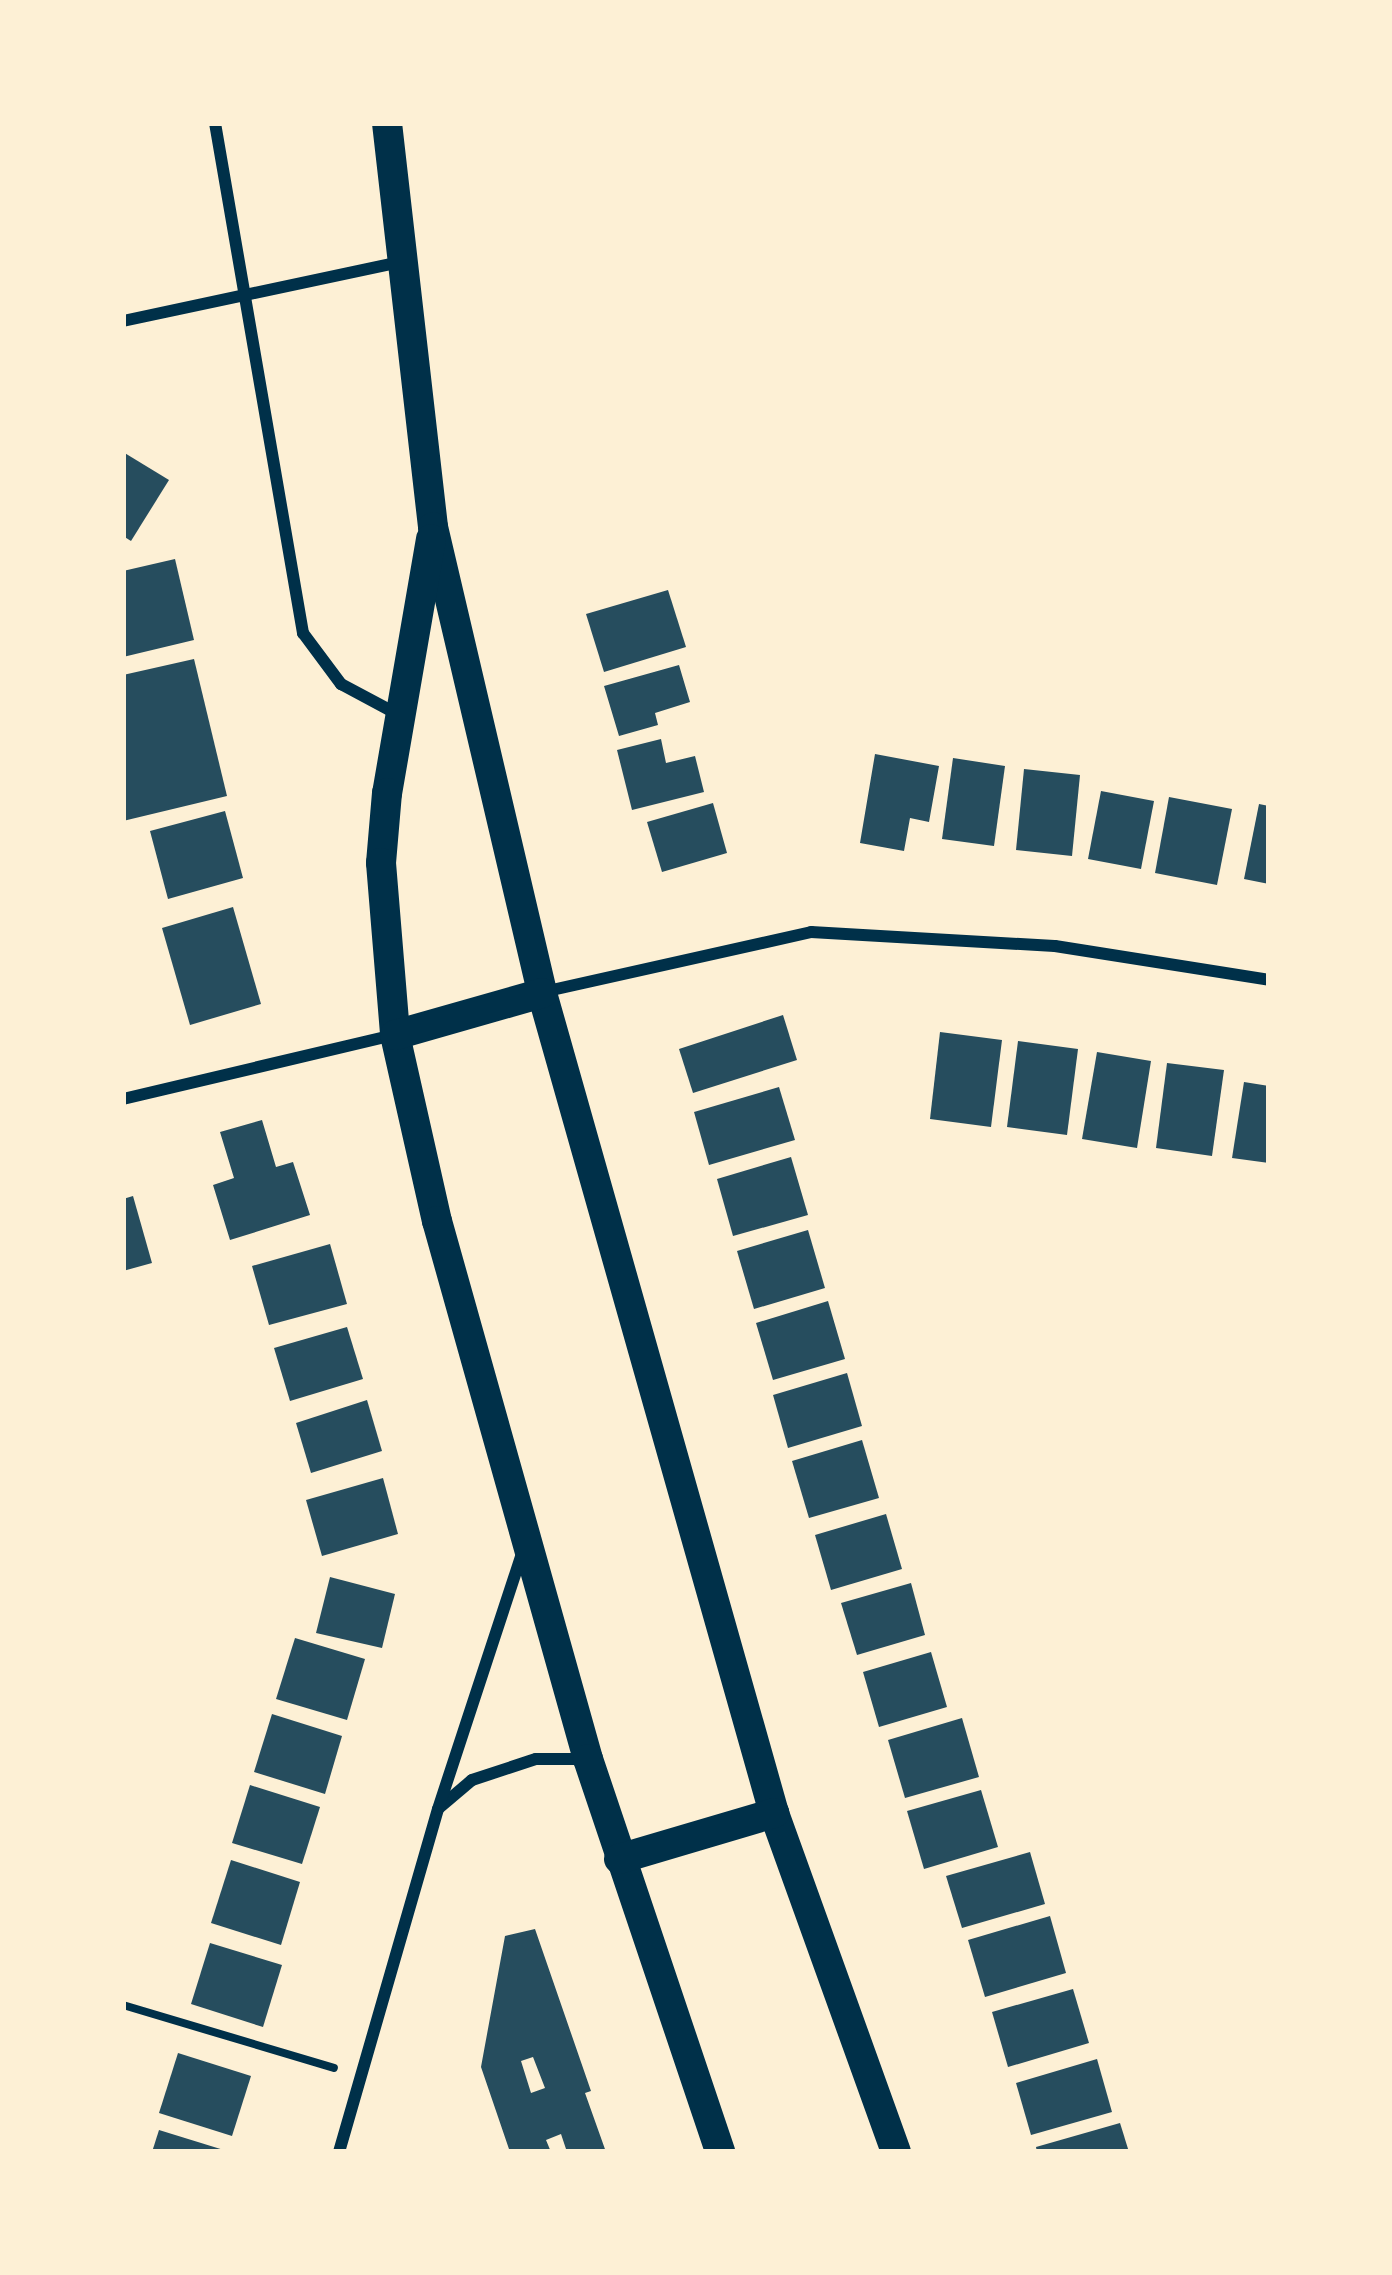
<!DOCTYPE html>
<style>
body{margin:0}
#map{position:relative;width:1392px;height:2275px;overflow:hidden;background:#fdf0d5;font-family:Figtree,sans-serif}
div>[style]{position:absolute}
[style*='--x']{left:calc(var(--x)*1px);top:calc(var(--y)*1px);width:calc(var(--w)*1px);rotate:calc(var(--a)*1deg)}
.building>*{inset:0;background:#264d5e}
.path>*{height:8px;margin:-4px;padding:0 4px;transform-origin:4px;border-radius:4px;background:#003049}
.minor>*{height:12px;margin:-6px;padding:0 6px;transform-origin:6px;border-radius:6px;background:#003049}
.primary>*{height:30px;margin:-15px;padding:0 15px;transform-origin:15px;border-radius:15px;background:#003049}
span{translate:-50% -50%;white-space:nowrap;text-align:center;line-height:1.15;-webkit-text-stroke:12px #fdf0d5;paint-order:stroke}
.frame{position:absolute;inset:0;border:126px solid #fdf0d5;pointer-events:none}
</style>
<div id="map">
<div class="building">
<div style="clip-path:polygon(123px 452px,169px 480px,131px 541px,123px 536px)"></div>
<div style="clip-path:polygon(175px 559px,194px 640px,123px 657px,123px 571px)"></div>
<div style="clip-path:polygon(668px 590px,686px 647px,604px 672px,586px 614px)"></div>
<div style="clip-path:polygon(194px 659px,227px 796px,123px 821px,123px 675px)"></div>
<div style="clip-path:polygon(679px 665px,690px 702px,655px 713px,658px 725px,619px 736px,604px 686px)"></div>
<div style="clip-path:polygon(661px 739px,666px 763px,695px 756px,704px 792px,632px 810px,617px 750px)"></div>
<div style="clip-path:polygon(875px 754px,939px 766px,929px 822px,910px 818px,904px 851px,860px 843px)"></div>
<div style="clip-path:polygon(953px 758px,1005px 766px,994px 846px,942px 839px)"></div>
<div style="clip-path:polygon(1024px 769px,1080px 775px,1072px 856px,1016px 850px)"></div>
<div style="clip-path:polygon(1101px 791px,1154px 801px,1141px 869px,1088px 859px)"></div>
<div style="clip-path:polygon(1169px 797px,1232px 809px,1217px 885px,1155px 873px)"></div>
<div style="clip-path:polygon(713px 803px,727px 853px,662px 872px,647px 822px)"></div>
<div style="clip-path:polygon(1259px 804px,1269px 806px,1269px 884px,1244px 879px)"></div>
<div style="clip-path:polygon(225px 811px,243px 878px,168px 899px,150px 831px)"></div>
<div style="clip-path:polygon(233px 907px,261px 1004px,190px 1025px,162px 928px)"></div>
<div style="clip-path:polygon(783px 1015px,797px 1060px,693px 1093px,679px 1049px)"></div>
<div style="clip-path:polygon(940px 1032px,1002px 1040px,991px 1127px,930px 1119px)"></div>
<div style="clip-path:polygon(1018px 1041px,1078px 1049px,1067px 1135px,1007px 1127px)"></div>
<div style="clip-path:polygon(1097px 1052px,1151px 1061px,1137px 1148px,1082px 1139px)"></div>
<div style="clip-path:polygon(1167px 1063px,1224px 1070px,1212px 1156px,1156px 1148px)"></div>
<div style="clip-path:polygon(1244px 1082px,1269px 1086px,1269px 1163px,1232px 1158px)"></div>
<div style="clip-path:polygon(779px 1087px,795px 1140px,709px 1165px,694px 1112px)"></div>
<div style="clip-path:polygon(262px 1120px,276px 1167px,293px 1162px,310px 1215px,230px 1240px,213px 1185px,234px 1178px,220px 1132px)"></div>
<div style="clip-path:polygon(791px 1157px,808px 1215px,733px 1236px,717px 1179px)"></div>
<div style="clip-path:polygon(133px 1196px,152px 1263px,123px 1271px,123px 1199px)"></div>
<div style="clip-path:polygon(808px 1230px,825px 1288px,754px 1309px,737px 1251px)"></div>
<div style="clip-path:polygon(330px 1244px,347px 1304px,269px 1325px,252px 1266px)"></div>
<div style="clip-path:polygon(828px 1301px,845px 1359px,773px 1380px,756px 1323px)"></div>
<div style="clip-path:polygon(347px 1327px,363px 1379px,290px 1401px,274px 1348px)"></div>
<div style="clip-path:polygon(847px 1373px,862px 1426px,788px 1448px,773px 1395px)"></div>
<div style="clip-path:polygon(367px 1400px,382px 1451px,311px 1473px,296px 1423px)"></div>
<div style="clip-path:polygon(862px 1440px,879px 1498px,809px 1518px,792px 1461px)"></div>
<div style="clip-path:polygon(383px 1478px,398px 1534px,322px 1556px,306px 1500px)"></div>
<div style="clip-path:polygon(886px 1514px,902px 1569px,831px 1590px,815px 1535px)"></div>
<div style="clip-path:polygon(330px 1577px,395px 1594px,382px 1648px,316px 1633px)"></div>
<div style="clip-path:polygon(911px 1583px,925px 1635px,857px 1655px,841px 1603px)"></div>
<div style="clip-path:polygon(295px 1638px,365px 1659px,347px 1720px,276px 1699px)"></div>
<div style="clip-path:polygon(931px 1652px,947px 1707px,879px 1727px,863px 1672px)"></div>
<div style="clip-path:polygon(272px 1714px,342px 1736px,325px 1794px,254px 1772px)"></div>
<div style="clip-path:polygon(962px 1718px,979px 1777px,905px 1798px,888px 1740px)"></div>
<div style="clip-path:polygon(250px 1785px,320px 1807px,302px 1864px,232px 1843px)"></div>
<div style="clip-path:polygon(981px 1790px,998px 1847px,924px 1869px,907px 1811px)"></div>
<div style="clip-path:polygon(1030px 1852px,1045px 1904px,962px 1928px,946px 1876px)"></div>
<div style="clip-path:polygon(231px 1860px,300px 1882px,281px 1945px,211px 1923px)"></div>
<div style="clip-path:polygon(1050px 1916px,1066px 1973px,985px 1997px,968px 1940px)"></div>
<div style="clip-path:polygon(evenodd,535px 1929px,591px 2091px,585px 2093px,606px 2152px,567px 2152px,561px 2134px,546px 2140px,551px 2152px,510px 2152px,481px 2067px,505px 1936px,535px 1929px,533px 2057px,545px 2088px,531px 2093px,521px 2061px,533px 2057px)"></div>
<div style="clip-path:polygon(210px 1943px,282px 1965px,263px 2027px,191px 2004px)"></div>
<div style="clip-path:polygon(1073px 1989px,1089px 2043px,1008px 2067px,992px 2012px)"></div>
<div style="clip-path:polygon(178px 2053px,251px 2076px,232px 2136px,159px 2113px)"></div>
<div style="clip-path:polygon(1097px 2059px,1112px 2112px,1031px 2135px,1016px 2083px)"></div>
<div style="clip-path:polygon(1120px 2123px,1129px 2152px,1037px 2152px,1036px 2147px)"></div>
<div style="clip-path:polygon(159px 2130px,227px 2151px,227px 2152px,152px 2152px)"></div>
</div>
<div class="path">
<div style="--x:123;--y:2005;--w:220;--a:16.6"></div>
</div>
<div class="minor">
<div style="--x:215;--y:123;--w:518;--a:80.21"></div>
<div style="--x:303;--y:633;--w:64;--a:53.3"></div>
<div style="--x:341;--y:684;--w:66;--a:28.1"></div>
<div style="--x:123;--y:321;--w:284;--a:-12"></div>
<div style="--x:543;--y:992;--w:275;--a:-12.6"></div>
<div style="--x:811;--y:932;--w:244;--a:3.3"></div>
<div style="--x:1055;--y:946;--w:217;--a:9"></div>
<div style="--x:123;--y:1099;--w:277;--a:-13.3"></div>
<div style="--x:439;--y:1808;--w:43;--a:-40.3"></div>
<div style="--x:472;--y:1780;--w:67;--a:-18.2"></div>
<div style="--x:536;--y:1759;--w:49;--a:0"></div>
<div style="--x:339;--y:2152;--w:357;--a:-73.9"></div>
<div style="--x:438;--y:1809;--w:272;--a:-71.8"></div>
</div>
<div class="primary">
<div style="--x:387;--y:123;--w:407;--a:83.5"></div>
<div style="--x:433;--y:527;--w:479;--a:76.8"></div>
<div style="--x:542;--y:993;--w:852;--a:74.2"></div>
<div style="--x:774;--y:1813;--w:360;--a:70.2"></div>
<div style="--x:431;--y:539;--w:258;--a:99.8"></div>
<div style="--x:387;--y:793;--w:70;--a:94.9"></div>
<div style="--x:381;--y:863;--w:173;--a:85.3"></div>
<div style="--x:395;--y:1035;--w:191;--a:77.3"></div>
<div style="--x:437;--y:1221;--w:559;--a:74.32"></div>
<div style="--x:588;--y:1759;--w:415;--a:71.4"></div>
<div style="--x:395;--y:1035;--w:153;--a:-15.9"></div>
<div style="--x:619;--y:1859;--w:162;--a:-16.5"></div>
</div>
<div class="frame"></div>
</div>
